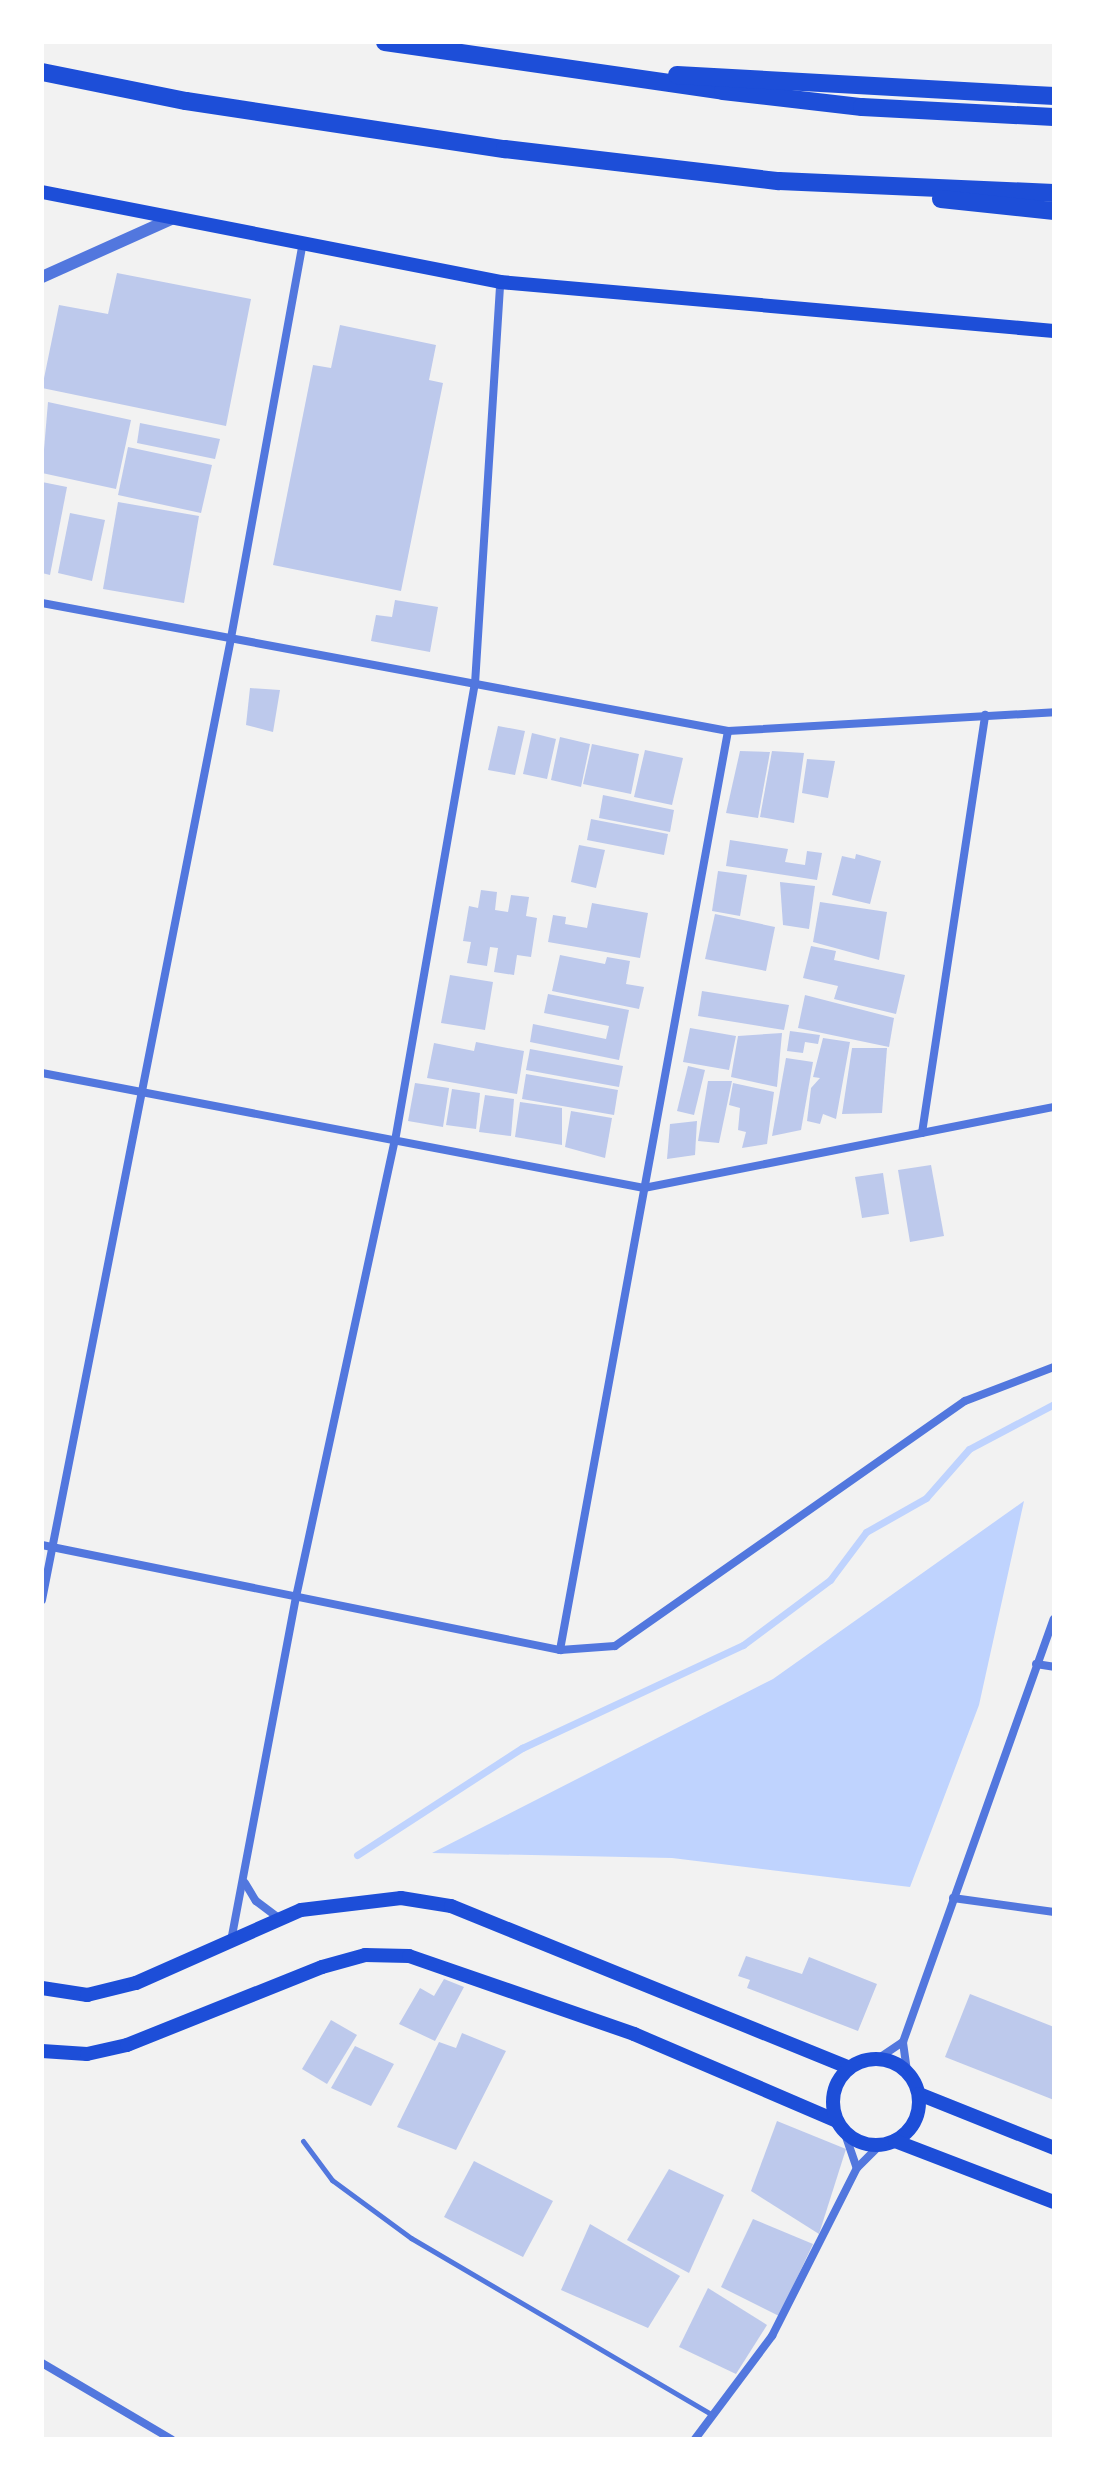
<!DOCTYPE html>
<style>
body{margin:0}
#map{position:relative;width:1096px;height:2481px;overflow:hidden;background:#f2f2f2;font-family:"Noto Sans",sans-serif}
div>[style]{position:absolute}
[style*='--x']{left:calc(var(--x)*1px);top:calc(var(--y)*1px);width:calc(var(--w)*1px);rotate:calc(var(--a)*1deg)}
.water>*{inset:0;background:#bfd3fe}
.stream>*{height:7px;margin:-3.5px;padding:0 3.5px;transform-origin:3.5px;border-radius:3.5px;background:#bfd3fe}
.building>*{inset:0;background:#bdc9ec}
.service>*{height:5px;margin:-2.5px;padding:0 2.5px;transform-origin:2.5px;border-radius:2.5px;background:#5277de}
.minor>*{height:8px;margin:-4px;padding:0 4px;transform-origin:4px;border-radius:4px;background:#5277de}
.tertiary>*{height:12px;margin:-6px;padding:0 6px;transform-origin:6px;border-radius:6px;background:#5277de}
.secondary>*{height:14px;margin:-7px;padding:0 7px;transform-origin:7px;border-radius:7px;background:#1d4ed8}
.secondary>.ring{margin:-7px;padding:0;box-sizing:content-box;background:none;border:14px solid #1d4ed8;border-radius:50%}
.motorway>*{height:18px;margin:-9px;padding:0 9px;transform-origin:9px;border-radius:9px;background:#1d4ed8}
span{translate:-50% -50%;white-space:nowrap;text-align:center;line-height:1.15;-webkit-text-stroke:6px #fff;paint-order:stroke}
.frame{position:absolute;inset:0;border:44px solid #fff;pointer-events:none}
</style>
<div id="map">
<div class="water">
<div style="clip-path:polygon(1024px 1501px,979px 1705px,910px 1887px,672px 1858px,432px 1853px,773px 1679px)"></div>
</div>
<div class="stream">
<div style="--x:357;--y:1855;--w:197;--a:-33"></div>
<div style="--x:522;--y:1748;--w:244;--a:-25"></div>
<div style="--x:743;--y:1645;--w:109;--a:-36.8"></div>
<div style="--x:830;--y:1580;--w:60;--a:-53.1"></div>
<div style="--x:866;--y:1532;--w:69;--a:-29.5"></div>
<div style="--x:926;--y:1498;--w:65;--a:-48.7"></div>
<div style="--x:969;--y:1449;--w:96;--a:-27.9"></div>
</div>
<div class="building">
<div style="clip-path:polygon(117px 273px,251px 299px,226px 426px,42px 388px,59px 305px,108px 314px)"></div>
<div style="clip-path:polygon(340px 325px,436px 345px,429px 380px,443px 383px,401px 591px,273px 565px,313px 365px,331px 368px)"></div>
<div style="clip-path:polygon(48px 402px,131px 420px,116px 489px,42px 473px)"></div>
<div style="clip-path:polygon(140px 423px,220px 439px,215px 459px,137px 443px)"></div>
<div style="clip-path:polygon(128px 447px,212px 465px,201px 513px,118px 495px)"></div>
<div style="clip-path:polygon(42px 482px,67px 487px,50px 575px,42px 573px)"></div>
<div style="clip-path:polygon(118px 502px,199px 516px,184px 603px,103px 589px)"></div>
<div style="clip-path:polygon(70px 513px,105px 520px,92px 581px,58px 573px)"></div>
<div style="clip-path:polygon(395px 600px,438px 607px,430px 652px,371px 641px,376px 615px,392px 617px)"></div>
<div style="clip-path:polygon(250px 688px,280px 690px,273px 732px,246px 725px)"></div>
<div style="clip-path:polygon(498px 726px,525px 731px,515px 775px,488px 770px)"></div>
<div style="clip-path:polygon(532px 733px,556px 739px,547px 779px,523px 774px)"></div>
<div style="clip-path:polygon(560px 737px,590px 744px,581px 787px,551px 780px)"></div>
<div style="clip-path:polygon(592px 744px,639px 754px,631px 794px,583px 784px)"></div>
<div style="clip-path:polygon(645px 750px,683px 758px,672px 805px,634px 797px)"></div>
<div style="clip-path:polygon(740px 751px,770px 752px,758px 818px,726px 813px)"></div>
<div style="clip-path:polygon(772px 751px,804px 753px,794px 823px,760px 817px)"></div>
<div style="clip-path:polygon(807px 759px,835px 761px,828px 798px,802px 793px)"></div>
<div style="clip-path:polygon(603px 795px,674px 810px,670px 832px,599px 818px)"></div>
<div style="clip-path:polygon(591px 819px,668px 834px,664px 855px,587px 840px)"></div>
<div style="clip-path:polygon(730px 840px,788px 849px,785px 862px,805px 865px,807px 851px,822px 853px,817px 880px,726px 866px)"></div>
<div style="clip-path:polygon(579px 845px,605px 850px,596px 888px,571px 882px)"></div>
<div style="clip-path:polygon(856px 854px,881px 861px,870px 904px,832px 895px,842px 856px,855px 859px)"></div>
<div style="clip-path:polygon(718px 871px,747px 875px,740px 916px,712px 911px)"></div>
<div style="clip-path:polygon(780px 882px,815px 886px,809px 929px,783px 925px)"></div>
<div style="clip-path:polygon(481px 890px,497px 892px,495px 910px,508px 912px,511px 895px,529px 897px,526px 916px,537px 918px,531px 957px,517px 955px,514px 975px,494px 972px,498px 948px,490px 947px,487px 966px,467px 963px,471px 942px,463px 941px,469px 906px,478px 908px)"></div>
<div style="clip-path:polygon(820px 902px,887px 912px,879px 960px,813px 942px)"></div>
<div style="clip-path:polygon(592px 903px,648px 913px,640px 958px,548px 942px,553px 915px,566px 917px,565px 924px,587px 928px)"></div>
<div style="clip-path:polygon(715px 914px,775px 927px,766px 971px,705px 959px)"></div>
<div style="clip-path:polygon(811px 946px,836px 951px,834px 960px,905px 975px,896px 1014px,834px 999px,838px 986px,803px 978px)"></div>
<div style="clip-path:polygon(560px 955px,605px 964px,607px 957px,630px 961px,626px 984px,644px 987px,639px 1009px,552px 991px)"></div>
<div style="clip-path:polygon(450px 975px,493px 982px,485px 1030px,441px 1023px)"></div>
<div style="clip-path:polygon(702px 991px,789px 1005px,784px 1030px,698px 1016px)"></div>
<div style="clip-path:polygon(548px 994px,629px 1010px,619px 1060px,530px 1042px,533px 1024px,606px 1039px,609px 1026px,544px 1013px)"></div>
<div style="clip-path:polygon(805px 995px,894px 1018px,889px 1047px,798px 1028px)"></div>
<div style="clip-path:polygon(690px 1028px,736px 1036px,729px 1070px,683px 1062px)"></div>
<div style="clip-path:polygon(790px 1031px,820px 1035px,818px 1044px,805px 1042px,803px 1053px,787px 1051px)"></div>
<div style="clip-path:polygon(782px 1033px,777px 1087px,731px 1077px,738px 1036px)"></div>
<div style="clip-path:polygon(823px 1038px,850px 1042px,836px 1119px,823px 1114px,820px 1124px,807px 1121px,811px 1088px,820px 1078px,813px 1077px)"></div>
<div style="clip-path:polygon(476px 1042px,524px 1051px,517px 1094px,427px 1078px,434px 1043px,474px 1051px)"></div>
<div style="clip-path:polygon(852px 1048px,887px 1048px,882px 1113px,842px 1114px)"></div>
<div style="clip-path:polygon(530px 1049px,623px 1066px,619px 1087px,526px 1070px)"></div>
<div style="clip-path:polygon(786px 1058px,813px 1062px,801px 1130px,772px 1136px)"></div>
<div style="clip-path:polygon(688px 1066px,705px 1070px,694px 1115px,677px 1111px)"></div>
<div style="clip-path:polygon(526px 1074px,618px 1090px,614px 1115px,522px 1099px)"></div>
<div style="clip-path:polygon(708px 1081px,732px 1081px,719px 1143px,698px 1141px)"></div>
<div style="clip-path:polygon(415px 1083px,449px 1088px,443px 1127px,408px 1121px)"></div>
<div style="clip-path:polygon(733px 1083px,774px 1092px,767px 1144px,742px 1148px,746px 1132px,738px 1130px,740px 1108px,729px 1105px)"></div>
<div style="clip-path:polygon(452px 1089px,480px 1093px,476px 1129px,446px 1125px)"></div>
<div style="clip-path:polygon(485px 1095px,514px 1099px,511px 1136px,479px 1132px)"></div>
<div style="clip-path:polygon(520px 1102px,562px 1108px,562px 1145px,515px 1137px)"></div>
<div style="clip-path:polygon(571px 1111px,612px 1118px,605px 1158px,565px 1147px)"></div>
<div style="clip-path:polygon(697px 1121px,695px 1155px,667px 1159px,670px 1124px)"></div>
<div style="clip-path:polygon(931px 1165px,944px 1236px,910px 1242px,898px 1170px)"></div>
<div style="clip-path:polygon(883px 1173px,889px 1214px,862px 1218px,855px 1177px)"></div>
<div style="clip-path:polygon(746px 1956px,802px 1974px,809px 1957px,877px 1984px,858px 2031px,747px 1988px,750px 1980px,738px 1976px)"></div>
<div style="clip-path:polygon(444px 1979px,464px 1987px,435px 2041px,399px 2024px,420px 1988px,434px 1996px)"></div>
<div style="clip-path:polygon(970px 1994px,1054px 2027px,1054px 2100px,945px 2057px)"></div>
<div style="clip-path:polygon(331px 2020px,357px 2035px,327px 2084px,302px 2069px)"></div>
<div style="clip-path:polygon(462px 2033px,506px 2051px,456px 2150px,397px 2127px,439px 2042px,456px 2048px)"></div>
<div style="clip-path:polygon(355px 2046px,394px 2064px,371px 2106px,331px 2088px)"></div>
<div style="clip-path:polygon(777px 2121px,846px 2149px,819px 2234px,751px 2191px)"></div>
<div style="clip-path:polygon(474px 2161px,553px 2201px,523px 2257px,444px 2217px)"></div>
<div style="clip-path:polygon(669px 2169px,724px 2195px,689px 2273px,627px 2240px)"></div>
<div style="clip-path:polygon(753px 2219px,813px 2244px,779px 2316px,721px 2287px)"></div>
<div style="clip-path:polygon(590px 2224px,680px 2276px,648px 2328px,561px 2290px)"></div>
<div style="clip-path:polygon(708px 2288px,767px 2325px,736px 2374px,679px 2347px)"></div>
</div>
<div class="service">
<div style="--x:303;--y:2141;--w:49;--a:53.4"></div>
<div style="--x:332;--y:2180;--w:98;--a:36.3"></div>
<div style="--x:411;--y:2238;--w:350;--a:30.4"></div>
</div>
<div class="minor">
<div style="--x:42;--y:603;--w:698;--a:10.57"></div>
<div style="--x:728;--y:731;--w:327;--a:-3.3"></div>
<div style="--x:42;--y:1073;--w:613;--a:10.81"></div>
<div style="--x:644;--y:1188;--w:418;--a:-11.2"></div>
<div style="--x:922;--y:1133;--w:423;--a:-81.4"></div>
<div style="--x:42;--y:1545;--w:529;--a:11.46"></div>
<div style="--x:560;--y:1650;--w:55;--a:-4.2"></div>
<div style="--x:615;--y:1646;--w:427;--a:-35"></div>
<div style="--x:965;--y:1401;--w:95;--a:-20.9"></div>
<div style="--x:42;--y:1600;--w:980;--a:-78.88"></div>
<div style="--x:231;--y:638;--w:402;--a:-79.7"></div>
<div style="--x:560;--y:1650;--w:934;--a:-79.64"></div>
<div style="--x:1036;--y:1664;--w:18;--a:9"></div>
<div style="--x:245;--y:1883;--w:21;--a:59"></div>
<div style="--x:256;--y:1901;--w:30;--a:37"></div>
<div style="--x:953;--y:1898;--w:102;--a:7.9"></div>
<div style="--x:231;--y:1941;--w:350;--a:-79.3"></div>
<div style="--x:296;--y:1597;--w:467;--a:-77.8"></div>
<div style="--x:395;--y:1141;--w:464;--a:-80.1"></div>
<div style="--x:475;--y:684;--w:403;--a:-86.4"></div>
<div style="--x:879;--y:2058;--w:29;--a:-34"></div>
<div style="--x:907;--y:2071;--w:29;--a:-98"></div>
<div style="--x:903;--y:2042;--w:449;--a:-70.4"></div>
<div style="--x:844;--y:2131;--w:39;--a:71"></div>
<div style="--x:42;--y:2363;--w:150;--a:30.5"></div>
<div style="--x:695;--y:2439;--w:129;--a:-53.2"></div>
<div style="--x:772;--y:2336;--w:188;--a:-63.2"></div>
<div style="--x:857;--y:2168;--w:33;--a:-45"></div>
</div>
<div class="tertiary">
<div style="--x:42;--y:277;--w:144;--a:-24.2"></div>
</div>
<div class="secondary">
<div style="--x:42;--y:192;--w:467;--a:11.1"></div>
<div style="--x:500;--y:282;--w:556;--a:5.05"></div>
<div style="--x:42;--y:1988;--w:46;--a:8.8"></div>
<div style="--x:87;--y:1995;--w:50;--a:-13.8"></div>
<div style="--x:136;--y:1983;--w:180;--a:-23.9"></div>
<div style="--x:301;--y:1910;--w:101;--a:-6.8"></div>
<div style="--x:401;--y:1898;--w:51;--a:9.1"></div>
<div style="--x:451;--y:1906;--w:430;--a:22.1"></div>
<div style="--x:42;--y:2051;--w:45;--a:3.8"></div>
<div style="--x:87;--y:2054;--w:41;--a:-12.7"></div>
<div style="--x:127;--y:2045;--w:210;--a:-21.8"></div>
<div style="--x:322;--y:1967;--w:45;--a:-15.6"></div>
<div style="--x:365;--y:1955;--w:44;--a:1.3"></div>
<div style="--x:409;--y:1956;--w:238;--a:19.1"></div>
<div style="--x:634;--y:2034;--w:221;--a:23.2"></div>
<div class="ring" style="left:833px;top:2059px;width:72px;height:72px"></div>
<div style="--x:919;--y:2094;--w:145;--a:21.8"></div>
<div style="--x:895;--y:2141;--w:170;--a:21"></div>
</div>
<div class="motorway">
<div style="--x:385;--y:42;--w:342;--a:8.2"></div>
<div style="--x:723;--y:91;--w:140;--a:6.6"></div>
<div style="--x:862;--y:107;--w:192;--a:3"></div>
<div style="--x:42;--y:72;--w:147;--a:11.4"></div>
<div style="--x:186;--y:101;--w:323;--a:8.6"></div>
<div style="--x:505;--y:149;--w:276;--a:6.7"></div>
<div style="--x:779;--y:181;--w:275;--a:2.5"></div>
<div style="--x:677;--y:75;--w:378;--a:3.2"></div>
<div style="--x:941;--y:199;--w:114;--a:6.1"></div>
</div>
<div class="frame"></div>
</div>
